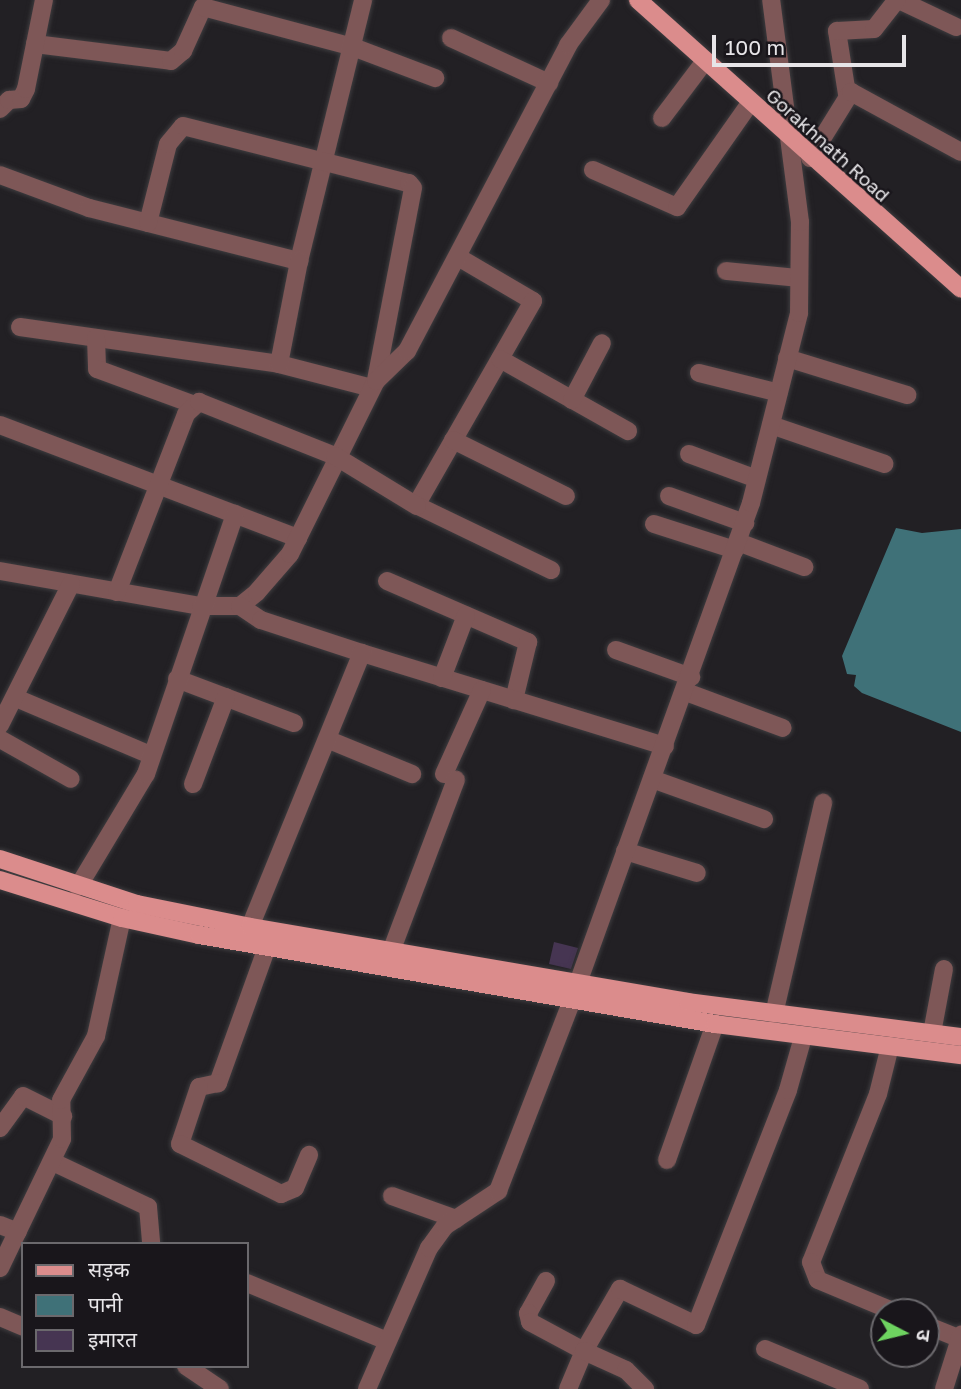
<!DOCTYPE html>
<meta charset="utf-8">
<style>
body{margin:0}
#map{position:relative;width:961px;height:1389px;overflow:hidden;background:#222024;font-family:"Golos Text","Noto Sans Devanagari",sans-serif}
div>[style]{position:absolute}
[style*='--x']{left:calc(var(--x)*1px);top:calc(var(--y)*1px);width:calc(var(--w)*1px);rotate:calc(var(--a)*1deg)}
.water>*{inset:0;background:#3f7178}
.building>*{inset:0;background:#463552}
.roads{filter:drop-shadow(0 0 2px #3e3c3f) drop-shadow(0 0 2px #3e3c3f)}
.minor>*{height:18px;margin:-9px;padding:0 9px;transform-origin:9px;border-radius:9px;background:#7e5757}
.major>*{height:18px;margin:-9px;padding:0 9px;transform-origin:9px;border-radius:9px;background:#db8c8c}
span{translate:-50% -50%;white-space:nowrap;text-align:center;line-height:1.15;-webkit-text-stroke:5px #19161b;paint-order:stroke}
.street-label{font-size:19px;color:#e7e5e8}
.legend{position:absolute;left:21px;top:1242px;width:228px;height:126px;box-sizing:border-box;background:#19161b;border:2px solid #6b696d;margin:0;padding:9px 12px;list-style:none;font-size:21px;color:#e7e5e8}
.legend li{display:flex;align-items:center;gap:14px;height:35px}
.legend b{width:35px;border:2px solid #6b696d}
.north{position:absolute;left:870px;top:1298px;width:70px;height:70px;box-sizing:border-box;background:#19161b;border:2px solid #6b696d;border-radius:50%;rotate:97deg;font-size:19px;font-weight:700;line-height:28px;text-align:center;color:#e7e5e8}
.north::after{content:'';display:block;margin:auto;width:24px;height:32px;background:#6ed360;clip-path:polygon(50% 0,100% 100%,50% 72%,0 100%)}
.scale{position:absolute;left:712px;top:35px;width:194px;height:32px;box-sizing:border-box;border:4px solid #e7e5e8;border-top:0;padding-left:9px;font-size:21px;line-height:24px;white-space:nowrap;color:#e7e5e8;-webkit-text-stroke:5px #19161b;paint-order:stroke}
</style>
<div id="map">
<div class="water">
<div style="clip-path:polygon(896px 528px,922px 533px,961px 529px,961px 732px,862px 693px,854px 686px,856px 675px,847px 674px,842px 656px)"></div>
</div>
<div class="building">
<div style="clip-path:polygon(554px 942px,578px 948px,571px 969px,549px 964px)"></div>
</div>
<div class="roads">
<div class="minor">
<div style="--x:899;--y:0;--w:63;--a:25.3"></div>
<div style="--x:451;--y:38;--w:108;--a:24.7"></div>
<div style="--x:35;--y:44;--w:137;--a:7.1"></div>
<div style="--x:171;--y:61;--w:16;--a:-40"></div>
<div style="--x:183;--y:51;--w:48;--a:-65.6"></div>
<div style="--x:203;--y:7;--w:155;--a:14.9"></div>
<div style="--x:353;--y:47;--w:88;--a:20.7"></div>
<div style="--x:847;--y:94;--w:64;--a:-99"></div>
<div style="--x:837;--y:31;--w:37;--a:-3"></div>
<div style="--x:874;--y:29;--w:37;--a:-52"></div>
<div style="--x:0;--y:109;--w:13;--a:-45"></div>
<div style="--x:9;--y:100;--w:12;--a:-5"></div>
<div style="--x:21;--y:99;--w:11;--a:-63"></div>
<div style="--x:26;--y:89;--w:91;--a:-78.6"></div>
<div style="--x:662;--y:118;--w:71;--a:-53"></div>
<div style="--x:810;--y:158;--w:78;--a:-58.2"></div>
<div style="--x:851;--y:92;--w:125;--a:28.6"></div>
<div style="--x:593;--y:170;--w:92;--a:23.8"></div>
<div style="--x:677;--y:207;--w:127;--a:-54.9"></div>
<div style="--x:0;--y:175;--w:95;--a:20.3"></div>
<div style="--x:89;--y:208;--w:217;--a:14.2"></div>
<div style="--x:299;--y:261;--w:269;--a:-76.2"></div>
<div style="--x:148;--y:223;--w:81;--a:-75.8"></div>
<div style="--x:168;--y:144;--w:23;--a:-50"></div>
<div style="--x:183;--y:126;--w:233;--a:14.2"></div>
<div style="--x:409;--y:183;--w:6;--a:51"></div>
<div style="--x:413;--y:188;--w:197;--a:100.9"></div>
<div style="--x:458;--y:257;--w:87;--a:30.4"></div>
<div style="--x:533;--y:301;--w:235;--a:119.8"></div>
<div style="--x:416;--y:505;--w:150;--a:25.7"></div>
<div style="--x:726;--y:271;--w:73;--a:5.5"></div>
<div style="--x:20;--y:327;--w:262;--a:8.1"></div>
<div style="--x:279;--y:364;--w:96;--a:14.5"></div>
<div style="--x:96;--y:338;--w:31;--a:88"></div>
<div style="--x:97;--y:369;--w:101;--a:20.2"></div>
<div style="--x:787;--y:358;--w:126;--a:17.1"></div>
<div style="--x:500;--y:359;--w:147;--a:29.4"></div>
<div style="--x:279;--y:364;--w:105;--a:-79"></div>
<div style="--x:699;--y:373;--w:82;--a:14"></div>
<div style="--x:572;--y:400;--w:64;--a:-62.2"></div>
<div style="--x:0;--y:425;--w:319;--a:20.8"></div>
<div style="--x:771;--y:425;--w:120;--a:18.9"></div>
<div style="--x:453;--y:440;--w:126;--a:26.4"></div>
<div style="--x:689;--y:454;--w:72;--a:20.2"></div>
<div style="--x:669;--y:496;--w:81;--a:19.6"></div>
<div style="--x:654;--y:524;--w:85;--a:17.8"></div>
<div style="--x:738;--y:542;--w:71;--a:20.7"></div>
<div style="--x:0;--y:571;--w:204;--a:9.9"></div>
<div style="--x:201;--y:606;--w:39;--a:0"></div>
<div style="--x:240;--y:606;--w:22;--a:-39"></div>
<div style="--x:257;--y:592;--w:50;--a:-49"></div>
<div style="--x:290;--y:554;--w:193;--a:-63.6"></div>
<div style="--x:376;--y:381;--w:43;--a:-44.1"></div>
<div style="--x:407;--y:351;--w:346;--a:-62.2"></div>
<div style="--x:568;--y:45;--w:56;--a:-53.7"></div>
<div style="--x:387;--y:581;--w:154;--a:23.4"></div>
<div style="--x:528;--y:642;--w:60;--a:103.6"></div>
<div style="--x:117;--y:592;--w:191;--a:-68.8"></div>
<div style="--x:186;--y:414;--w:18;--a:-43"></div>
<div style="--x:199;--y:402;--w:146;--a:21.7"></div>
<div style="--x:335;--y:456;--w:96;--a:31.4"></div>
<div style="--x:240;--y:606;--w:25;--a:34"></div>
<div style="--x:261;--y:620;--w:106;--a:18.1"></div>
<div style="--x:362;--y:653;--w:317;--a:17.1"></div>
<div style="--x:616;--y:650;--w:80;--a:19.8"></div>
<div style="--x:442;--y:678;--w:67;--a:-69.1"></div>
<div style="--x:177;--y:679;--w:125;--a:20.6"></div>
<div style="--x:686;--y:692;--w:103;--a:20.4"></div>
<div style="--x:16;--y:698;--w:146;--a:23"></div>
<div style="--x:0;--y:725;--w:158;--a:-63.3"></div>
<div style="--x:0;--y:739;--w:81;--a:29.4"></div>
<div style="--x:329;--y:740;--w:90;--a:22.3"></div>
<div style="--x:444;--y:774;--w:92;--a:-65.7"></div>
<div style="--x:652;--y:779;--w:119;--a:19.7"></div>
<div style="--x:193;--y:784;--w:93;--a:-69.2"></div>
<div style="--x:625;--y:851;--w:75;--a:17"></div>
<div style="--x:78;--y:887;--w:132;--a:-59"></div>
<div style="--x:146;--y:774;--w:275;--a:-71.1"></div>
<div style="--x:250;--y:927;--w:296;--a:-67.8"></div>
<div style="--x:267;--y:947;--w:145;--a:109.8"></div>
<div style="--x:218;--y:1083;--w:19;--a:168"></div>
<div style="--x:199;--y:1087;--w:60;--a:108.4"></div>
<div style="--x:180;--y:1144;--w:113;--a:26.3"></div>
<div style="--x:281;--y:1194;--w:15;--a:-23"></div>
<div style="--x:295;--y:1188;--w:36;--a:-67"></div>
<div style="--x:392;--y:949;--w:181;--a:-69.3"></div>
<div style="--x:578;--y:983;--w:510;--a:-70.18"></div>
<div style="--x:751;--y:503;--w:196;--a:-75.8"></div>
<div style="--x:799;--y:313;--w:91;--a:-89.4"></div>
<div style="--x:800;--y:222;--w:224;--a:-97.4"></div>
<div style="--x:774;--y:1014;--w:217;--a:-76.9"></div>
<div style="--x:932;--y:1033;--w:65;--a:-79.4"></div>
<div style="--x:890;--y:1046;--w:49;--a:104"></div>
<div style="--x:878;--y:1094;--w:181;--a:111.7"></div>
<div style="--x:811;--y:1262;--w:19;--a:69"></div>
<div style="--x:818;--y:1280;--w:83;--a:22.6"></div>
<div style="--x:0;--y:1128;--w:39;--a:-54"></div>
<div style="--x:23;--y:1096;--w:45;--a:26.6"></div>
<div style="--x:667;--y:1160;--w:144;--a:-70.6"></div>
<div style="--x:53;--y:1162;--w:105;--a:25.3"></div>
<div style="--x:148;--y:1207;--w:37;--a:85"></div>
<div style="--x:392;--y:1196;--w:68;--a:19.8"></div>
<div style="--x:0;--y:1225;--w:19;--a:21"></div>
<div style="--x:0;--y:1268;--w:143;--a:-64.3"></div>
<div style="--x:62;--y:1139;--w:39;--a:-91"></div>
<div style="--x:61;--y:1100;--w:73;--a:-61.3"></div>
<div style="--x:96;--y:1036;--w:121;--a:-77.6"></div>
<div style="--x:546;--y:1281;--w:37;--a:119"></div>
<div style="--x:528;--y:1313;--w:9;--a:77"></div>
<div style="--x:530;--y:1322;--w:61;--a:28.2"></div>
<div style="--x:584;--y:1351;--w:72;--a:-59.9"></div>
<div style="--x:620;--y:1289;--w:84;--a:25.3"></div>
<div style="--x:696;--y:1325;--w:252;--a:-68.6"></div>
<div style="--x:788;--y:1090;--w:55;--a:-74.2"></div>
<div style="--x:247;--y:1283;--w:152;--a:22.5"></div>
<div style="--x:0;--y:1317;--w:25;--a:23"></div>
<div style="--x:926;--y:1325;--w:37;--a:22"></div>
<div style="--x:765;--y:1349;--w:103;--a:22.8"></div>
<div style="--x:186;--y:1366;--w:41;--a:34.1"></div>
<div style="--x:367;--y:1389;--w:154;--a:-66.3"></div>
<div style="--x:429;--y:1248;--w:27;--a:-54"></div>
<div style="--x:445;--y:1226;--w:64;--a:-33.4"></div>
<div style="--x:498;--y:1191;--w:205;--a:-68.8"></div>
<div style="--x:568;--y:1389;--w:41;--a:-67.2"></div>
<div style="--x:584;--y:1351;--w:46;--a:24.3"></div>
<div style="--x:626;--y:1370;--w:27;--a:45"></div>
<div style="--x:944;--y:1389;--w:57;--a:-72.5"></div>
</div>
<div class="major">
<div style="--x:638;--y:0;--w:433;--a:41.8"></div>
<div style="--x:0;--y:859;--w:144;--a:18.2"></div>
<div style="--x:137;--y:904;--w:115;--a:11.5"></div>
<div style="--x:250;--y:927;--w:444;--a:9.7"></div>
<div style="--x:688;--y:1002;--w:275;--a:7.3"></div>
<div style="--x:0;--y:880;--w:128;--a:17.3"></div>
<div style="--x:122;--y:918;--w:79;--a:12.4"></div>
<div style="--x:199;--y:935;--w:524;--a:9.79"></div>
<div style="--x:715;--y:1024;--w:248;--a:7.2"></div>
</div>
</div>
<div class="street-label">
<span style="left:828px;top:145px;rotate:42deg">Gorakhnath Road</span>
</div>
<ul class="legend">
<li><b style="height:9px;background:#db8c8c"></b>सड़क</li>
<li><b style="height:19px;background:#3f7178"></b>पानी</li>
<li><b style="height:19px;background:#463552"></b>इमारत</li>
</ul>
<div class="north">उ</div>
<div class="scale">100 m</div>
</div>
